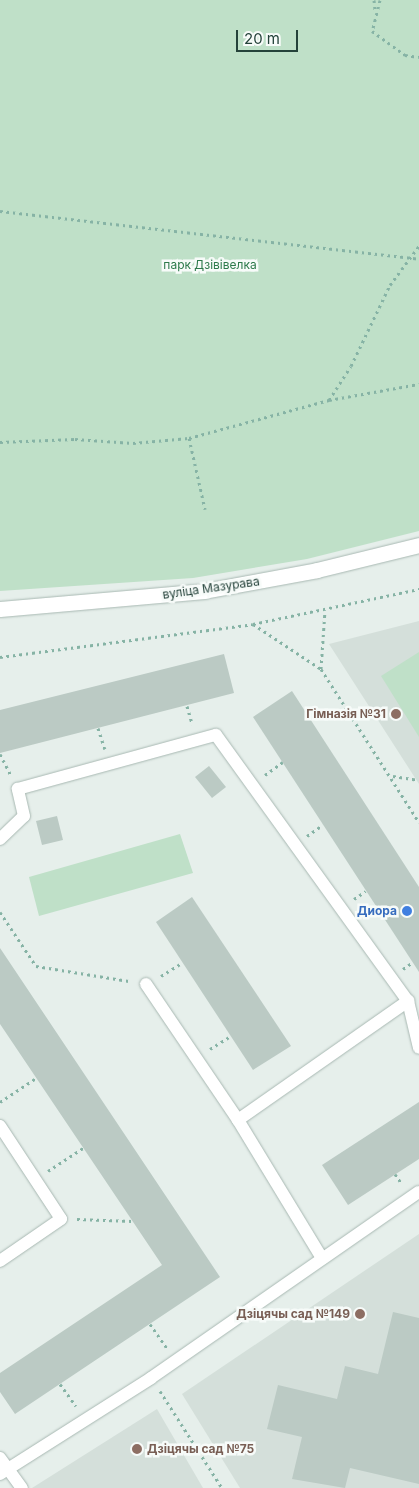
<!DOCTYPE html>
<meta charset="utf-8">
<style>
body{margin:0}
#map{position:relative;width:419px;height:1488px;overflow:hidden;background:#e6efeb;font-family:Inter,sans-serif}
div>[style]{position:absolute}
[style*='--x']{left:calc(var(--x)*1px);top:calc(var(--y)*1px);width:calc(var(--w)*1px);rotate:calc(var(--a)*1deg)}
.built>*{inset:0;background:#d4dfda}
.green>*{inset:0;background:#bfe0c8}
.building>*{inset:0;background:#bbcac4}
.path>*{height:3px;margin-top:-1.5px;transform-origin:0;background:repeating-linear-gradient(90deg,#86b3a5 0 2.5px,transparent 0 6.5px)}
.roads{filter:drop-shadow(0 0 1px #a8b8b2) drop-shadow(0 0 1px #a8b8b2)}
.lane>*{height:12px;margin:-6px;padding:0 6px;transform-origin:6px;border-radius:6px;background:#fff}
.secondary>*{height:15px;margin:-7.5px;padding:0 7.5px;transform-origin:7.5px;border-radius:7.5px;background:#fff}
.dots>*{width:14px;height:14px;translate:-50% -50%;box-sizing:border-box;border:2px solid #f7fbf9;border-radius:50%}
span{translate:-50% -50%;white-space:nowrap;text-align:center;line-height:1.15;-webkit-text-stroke:5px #f7fbf9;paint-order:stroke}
.park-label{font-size:12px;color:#2d7a4b}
.street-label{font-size:12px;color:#24423a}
.education-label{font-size:12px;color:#785e54;font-weight:700}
.right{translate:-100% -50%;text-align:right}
.left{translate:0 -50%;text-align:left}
.shop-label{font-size:12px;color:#366cbe;font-weight:700}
.scale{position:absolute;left:236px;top:30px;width:62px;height:22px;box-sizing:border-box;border:2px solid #24423a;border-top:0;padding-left:6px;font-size:15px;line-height:18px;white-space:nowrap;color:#24423a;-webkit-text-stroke:4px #f7fbf9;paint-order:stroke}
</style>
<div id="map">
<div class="built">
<div style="clip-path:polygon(419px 621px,419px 784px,329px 644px)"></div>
<div style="clip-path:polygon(419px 1234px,419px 1488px,240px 1488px,182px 1394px)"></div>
<div style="clip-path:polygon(157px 1409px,203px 1488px,32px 1488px)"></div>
</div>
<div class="green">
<div style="clip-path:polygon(0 0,419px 0,419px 531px,307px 559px,193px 578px,0 591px)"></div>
<div style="clip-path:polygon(419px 652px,419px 737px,381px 676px)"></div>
<div style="clip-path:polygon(180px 834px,193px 873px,39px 916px,29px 877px)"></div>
</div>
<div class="building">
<div style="clip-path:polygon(224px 654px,234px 693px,0 753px,0 710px)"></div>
<div style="clip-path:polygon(292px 691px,419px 887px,419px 972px,253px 717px)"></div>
<div style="clip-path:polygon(209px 766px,226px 787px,212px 798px,195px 777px)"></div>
<div style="clip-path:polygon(57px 816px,63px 840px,42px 845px,36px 821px)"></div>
<div style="clip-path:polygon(192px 897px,291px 1046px,253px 1070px,156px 922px)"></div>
<div style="clip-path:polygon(0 948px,220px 1277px,15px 1414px,0 1392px,0 1373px,162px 1265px,0 1024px)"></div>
<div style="clip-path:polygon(419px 1102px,419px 1159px,348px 1205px,322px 1165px)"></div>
<div style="clip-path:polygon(393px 1312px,419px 1318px,419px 1484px,350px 1468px,345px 1488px,292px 1479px,302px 1437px,267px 1429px,278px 1385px,337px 1399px,345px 1366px,378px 1374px)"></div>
</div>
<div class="path">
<div style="--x:374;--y:0;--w:10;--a:84"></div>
<div style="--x:380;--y:0;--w:32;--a:104"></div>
<div style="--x:372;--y:31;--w:41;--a:36"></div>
<div style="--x:405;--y:55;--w:14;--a:8"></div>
<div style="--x:0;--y:211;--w:422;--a:6.5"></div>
<div style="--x:329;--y:400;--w:40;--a:-57.1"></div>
<div style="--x:351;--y:366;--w:90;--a:-64.3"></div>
<div style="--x:390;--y:285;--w:49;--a:-53.4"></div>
<div style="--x:189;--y:438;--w:73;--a:77.3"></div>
<div style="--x:0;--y:442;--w:75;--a:-2.3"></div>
<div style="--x:75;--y:439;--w:58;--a:3.9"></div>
<div style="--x:133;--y:443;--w:56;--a:-5.1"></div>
<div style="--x:189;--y:438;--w:145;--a:-15.2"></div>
<div style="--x:329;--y:400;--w:91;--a:-10.1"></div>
<div style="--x:253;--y:624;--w:82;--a:33.5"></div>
<div style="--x:321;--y:669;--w:182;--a:57.4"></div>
<div style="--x:0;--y:657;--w:255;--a:-7.4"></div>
<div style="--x:253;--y:624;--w:170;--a:-11.9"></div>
<div style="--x:321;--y:669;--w:58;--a:-86.1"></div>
<div style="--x:187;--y:706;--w:19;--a:74"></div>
<div style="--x:98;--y:728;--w:22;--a:72"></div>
<div style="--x:0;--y:754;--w:25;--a:63"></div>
<div style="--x:265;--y:775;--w:22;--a:-36"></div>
<div style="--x:393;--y:776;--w:26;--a:9"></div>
<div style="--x:307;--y:836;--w:19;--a:-35"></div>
<div style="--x:354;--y:899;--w:14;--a:-34"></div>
<div style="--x:0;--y:912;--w:65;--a:56.3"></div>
<div style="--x:36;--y:966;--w:94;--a:9.2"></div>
<div style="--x:403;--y:969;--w:12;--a:-35"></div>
<div style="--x:161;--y:976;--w:25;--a:-32"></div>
<div style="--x:210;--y:1049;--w:25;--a:-32"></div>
<div style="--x:0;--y:1102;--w:43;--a:-33.7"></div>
<div style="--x:48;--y:1171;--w:42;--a:-33.3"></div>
<div style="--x:395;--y:1174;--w:12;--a:55"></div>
<div style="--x:77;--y:1219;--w:55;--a:2.1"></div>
<div style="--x:150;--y:1324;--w:29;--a:55"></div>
<div style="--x:60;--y:1384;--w:27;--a:54"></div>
<div style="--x:160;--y:1391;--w:115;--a:57.4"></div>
</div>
<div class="roads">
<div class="lane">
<div style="--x:0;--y:839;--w:33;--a:-44"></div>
<div style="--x:24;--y:816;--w:28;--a:-103"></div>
<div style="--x:18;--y:789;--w:205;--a:-15.3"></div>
<div style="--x:216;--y:735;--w:328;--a:54.2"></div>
<div style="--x:408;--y:1001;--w:48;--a:76.8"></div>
<div style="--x:146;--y:984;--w:164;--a:55.9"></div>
<div style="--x:238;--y:1120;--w:162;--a:58.7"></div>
<div style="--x:238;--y:1120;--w:208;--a:-35"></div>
<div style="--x:0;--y:1126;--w:111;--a:56.7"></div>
<div style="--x:61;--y:1219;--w:74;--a:145.5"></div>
<div style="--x:0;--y:1458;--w:37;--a:54"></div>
<div style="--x:0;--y:1474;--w:179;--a:-32.4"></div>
<div style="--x:151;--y:1378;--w:326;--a:-34.8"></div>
</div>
<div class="secondary">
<div style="--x:0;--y:609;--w:205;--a:-5"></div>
<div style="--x:204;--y:591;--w:115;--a:-10.5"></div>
<div style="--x:317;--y:570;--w:105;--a:-13.8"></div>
</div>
</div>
<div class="dots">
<div style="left:396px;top:714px;background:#8d6e63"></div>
<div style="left:407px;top:911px;background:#3f7fe0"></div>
<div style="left:360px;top:1314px;background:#8d6e63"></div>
<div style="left:137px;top:1449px;background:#8d6e63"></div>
</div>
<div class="park-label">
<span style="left:210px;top:265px">парк Дзівівелка</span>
</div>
<div class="street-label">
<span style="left:211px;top:588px;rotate:-8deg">вуліца Мазурава</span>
</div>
<div class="education-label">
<span class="right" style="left:386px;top:714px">Гімназія №31</span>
<span class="right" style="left:350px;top:1314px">Дзіцячы сад №149</span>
<span class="left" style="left:147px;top:1449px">Дзіцячы сад №75</span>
</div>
<div class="shop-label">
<span class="right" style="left:397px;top:911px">Диора</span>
</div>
<div class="scale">20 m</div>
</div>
